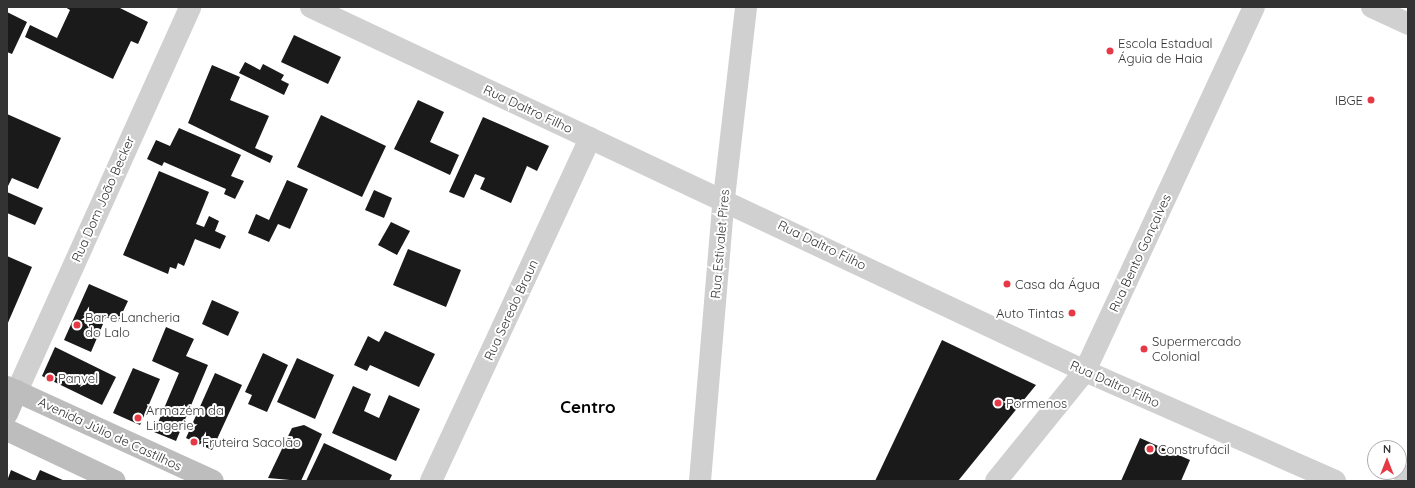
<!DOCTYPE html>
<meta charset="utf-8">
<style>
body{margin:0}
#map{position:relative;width:1415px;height:488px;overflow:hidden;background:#fff;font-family:Quicksand,sans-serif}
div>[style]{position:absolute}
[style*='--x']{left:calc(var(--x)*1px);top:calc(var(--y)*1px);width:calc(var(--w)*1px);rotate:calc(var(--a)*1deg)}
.building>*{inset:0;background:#1a1a1a}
.minor>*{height:22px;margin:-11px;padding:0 11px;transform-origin:11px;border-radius:11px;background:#d0d0d0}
.tertiary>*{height:22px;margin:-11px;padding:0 11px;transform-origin:11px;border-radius:11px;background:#d0d0d0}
.secondary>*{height:22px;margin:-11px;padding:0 11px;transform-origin:11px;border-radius:11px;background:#bdbdbd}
.dots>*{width:11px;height:11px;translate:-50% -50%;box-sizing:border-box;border:2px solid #fff;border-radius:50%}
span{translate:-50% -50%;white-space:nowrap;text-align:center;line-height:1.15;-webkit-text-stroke:4px #fff;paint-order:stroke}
.poi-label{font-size:13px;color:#333}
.left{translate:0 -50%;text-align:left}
.right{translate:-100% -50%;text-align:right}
.street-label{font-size:13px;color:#333}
.district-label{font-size:17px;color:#000;font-weight:700}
.frame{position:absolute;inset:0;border:8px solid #333;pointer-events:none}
.north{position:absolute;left:1367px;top:440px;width:40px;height:40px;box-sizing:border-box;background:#fff;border:1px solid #adadad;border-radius:50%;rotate:0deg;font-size:11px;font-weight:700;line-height:16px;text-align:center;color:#333}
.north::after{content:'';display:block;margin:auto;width:14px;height:18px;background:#e63946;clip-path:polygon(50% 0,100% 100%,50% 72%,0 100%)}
</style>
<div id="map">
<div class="building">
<div style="clip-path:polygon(65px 7px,118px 7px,148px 22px,138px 44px,131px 41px,113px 79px,25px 37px,30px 25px,57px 38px,70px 10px)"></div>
<div style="clip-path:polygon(7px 12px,27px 22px,12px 54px,7px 52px)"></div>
<div style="clip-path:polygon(294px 35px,341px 57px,328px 84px,281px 62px)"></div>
<div style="clip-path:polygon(245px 62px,260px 70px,263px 64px,284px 75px,281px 80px,289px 84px,284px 95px,239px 73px)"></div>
<div style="clip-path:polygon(212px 65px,240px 77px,230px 100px,269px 116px,255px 148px,273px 156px,270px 163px,188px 123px)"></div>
<div style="clip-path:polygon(418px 100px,444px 112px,430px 142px,459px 155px,450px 175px,394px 149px)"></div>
<div style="clip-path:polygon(7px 114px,61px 138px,38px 189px,12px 178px,7px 188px)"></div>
<div style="clip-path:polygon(321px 115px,386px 146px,362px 197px,297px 167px)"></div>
<div style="clip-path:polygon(483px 117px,549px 146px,537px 171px,527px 166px,511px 203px,480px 189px,485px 178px,475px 174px,464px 198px,449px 192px)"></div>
<div style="clip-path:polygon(179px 128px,241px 155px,231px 176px,244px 181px,235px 199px,224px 194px,226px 189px,164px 162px,162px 166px,147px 159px,156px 140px,170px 146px)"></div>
<div style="clip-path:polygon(159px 171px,209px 192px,196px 224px,204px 227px,209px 216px,219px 221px,215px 231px,226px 236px,220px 249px,195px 239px,184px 266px,178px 263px,176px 269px,170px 267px,168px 274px,123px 255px)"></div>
<div style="clip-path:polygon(287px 180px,308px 189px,290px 229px,278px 224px,269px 242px,248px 233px,256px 214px,269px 220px)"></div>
<div style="clip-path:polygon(374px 190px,392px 198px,384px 218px,365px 210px)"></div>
<div style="clip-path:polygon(7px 192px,43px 208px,35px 225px,7px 213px)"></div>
<div style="clip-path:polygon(391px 222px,410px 231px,397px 255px,378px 245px)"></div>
<div style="clip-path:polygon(408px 249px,461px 270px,446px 307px,393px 285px)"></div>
<div style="clip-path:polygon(7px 256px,32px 267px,7px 325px)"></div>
<div style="clip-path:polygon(89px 284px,128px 301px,118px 322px,106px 317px,91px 352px,64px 340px)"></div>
<div style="clip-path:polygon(212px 300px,239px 312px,228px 336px,202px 324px)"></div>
<div style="clip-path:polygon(166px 327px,194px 339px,186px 356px,208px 365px,176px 441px,154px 432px,179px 373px,152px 361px)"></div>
<div style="clip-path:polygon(385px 331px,435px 354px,419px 387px,370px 365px,367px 371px,354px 365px,368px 336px,379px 342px)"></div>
<div style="clip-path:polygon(942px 340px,1036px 385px,958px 481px,875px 481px)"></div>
<div style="clip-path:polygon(55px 347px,116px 377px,102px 405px,42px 376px)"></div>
<div style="clip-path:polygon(263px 353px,288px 365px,267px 412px,248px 404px,252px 395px,245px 392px)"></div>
<div style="clip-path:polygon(297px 358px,334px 375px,315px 419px,277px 402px)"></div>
<div style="clip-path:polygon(133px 368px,160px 379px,140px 425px,113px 413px)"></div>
<div style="clip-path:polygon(215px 373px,242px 385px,212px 450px,186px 438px)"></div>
<div style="clip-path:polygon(353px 386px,371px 394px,364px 411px,379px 418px,389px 395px,420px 409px,396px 461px,332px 433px)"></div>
<div style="clip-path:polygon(304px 425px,322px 434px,301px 481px,268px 478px,292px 428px)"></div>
<div style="clip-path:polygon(1140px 438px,1190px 460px,1181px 481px,1121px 481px)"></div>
<div style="clip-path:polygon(324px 443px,392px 475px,389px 481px,306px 481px)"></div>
<div style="clip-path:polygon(11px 470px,35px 481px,7px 481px)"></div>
<div style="clip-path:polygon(40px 470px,65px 481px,35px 481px)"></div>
</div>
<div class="minor">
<div style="--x:1372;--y:7;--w:40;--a:25"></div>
<div style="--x:17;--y:391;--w:421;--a:-65.7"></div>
<div style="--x:431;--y:481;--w:378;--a:-65.1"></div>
<div style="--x:700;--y:481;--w:284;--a:-85.2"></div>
<div style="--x:724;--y:198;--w:192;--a:-83.4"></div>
<div style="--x:996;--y:481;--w:141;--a:-51"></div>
<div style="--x:1085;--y:371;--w:401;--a:-65.1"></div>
</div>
<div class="tertiary">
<div style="--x:311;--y:7;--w:855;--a:25.19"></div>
<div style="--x:1085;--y:371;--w:273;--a:23.7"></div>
<div style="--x:1405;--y:481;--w:6;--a:-59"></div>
</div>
<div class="secondary">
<div style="--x:7;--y:387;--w:226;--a:24.5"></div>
<div style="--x:7;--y:414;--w:25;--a:-67"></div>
<div style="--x:7;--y:430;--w:119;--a:25.3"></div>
</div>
<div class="dots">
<div style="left:1110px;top:51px;background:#e63946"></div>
<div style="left:1371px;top:100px;background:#e63946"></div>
<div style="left:1007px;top:284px;background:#e63946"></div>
<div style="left:1072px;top:313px;background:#e63946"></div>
<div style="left:77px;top:325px;background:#e63946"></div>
<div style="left:1144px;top:349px;background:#e63946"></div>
<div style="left:50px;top:378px;background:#e63946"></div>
<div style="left:998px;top:403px;background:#e63946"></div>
<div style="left:138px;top:418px;background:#e63946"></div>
<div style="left:194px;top:442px;background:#e63946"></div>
<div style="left:1150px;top:449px;background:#e63946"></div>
</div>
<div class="poi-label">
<span class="left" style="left:1118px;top:51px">Escola Estadual<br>Águia de Haia</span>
<span class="right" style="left:1363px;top:100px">IBGE</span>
<span class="left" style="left:1015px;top:284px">Casa da Água</span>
<span class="right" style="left:1064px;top:313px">Auto Tintas</span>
<span class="left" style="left:85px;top:325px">Bar e Lancheria<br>do Lalo</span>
<span class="left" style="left:1152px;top:349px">Supermercado<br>Colonial</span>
<span class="left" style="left:58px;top:378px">Panvel</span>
<span class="left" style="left:1006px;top:403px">Pormenos</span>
<span class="left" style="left:146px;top:418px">Armazém da<br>Lingerie</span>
<span class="left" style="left:202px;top:442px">Fruteira Sacolão</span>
<span class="left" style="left:1158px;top:449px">Construfácil</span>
</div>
<div class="street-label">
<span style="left:528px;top:109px;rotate:25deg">Rua Daltro Filho</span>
<span style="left:103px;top:199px;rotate:-66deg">Rua Dom João Becker</span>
<span style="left:720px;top:244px;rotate:-85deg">Rua Estivalet Pires</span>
<span style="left:822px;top:245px;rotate:26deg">Rua Daltro Filho</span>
<span style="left:1140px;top:253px;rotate:-65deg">Rua Bento Gonçalves</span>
<span style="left:511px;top:310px;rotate:-65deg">Rua Seredo Braun</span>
<span style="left:1115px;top:384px;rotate:24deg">Rua Daltro Filho</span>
<span style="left:110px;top:434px;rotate:25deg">Avenida Júlio de Castilhos</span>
</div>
<div class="district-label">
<span style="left:588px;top:407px">Centro</span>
</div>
<div class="frame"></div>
<div class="north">N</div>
</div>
